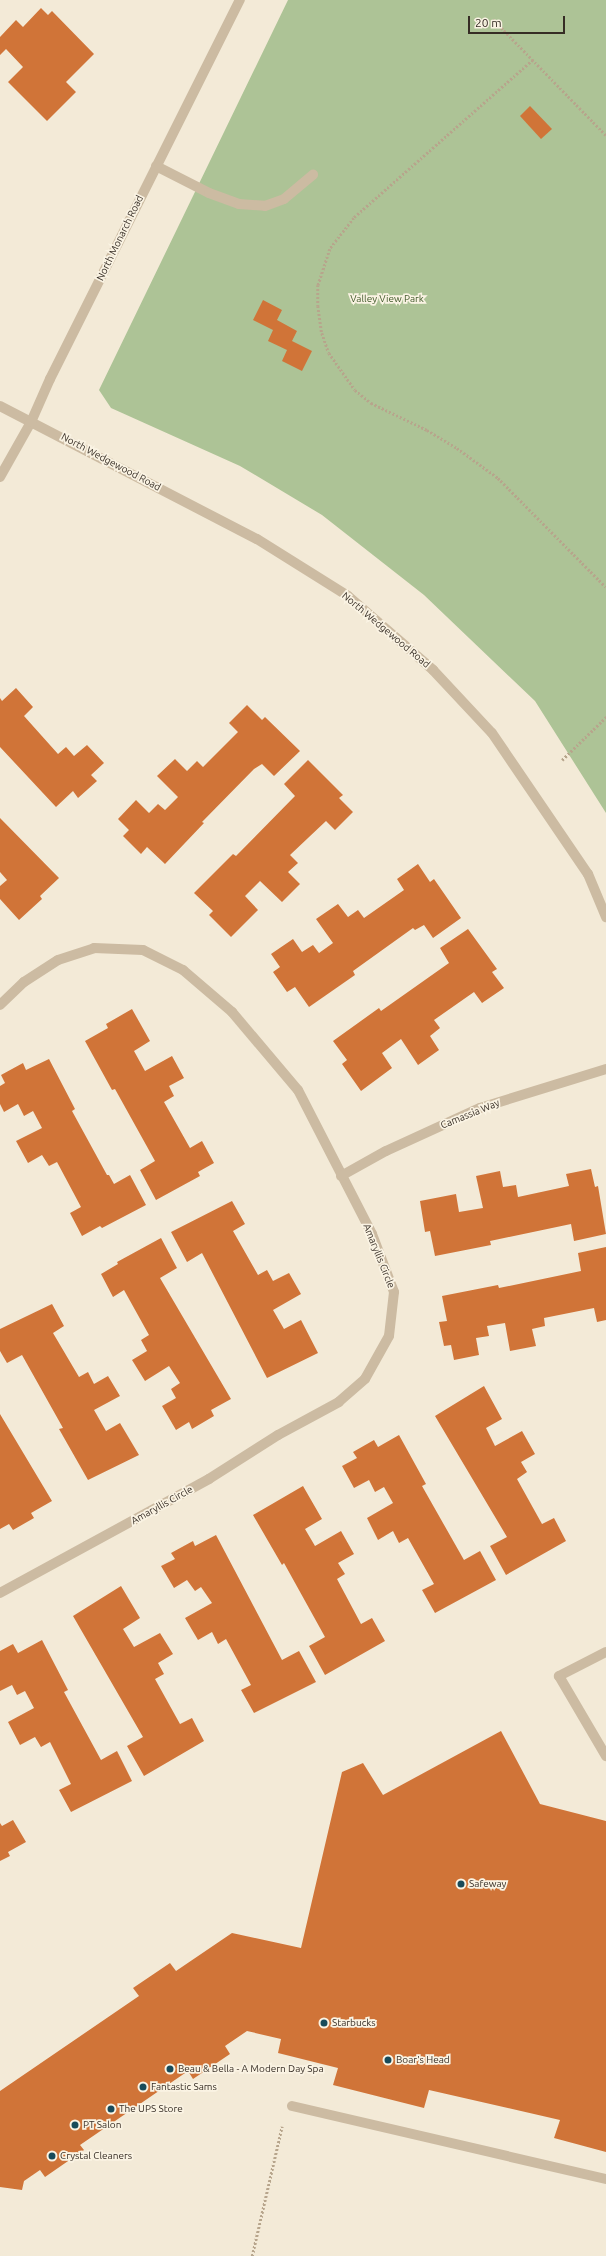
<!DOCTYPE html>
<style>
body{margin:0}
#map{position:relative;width:606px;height:2256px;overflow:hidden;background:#f3ead7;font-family:Ubuntu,sans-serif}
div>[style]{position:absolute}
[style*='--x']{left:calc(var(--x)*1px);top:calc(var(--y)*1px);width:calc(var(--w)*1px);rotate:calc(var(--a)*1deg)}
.green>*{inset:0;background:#adc396}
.building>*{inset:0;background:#d07438}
.path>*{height:2.5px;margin-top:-1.25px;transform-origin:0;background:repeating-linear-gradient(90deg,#b7a58c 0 2px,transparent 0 4px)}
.minor>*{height:10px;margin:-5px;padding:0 5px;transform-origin:5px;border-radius:5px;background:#ccbba2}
.dots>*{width:11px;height:11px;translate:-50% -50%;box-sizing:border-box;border:2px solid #faf3e3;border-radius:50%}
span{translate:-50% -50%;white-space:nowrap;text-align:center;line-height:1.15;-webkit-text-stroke:3.5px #faf3e3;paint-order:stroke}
.street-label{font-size:10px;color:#362d25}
.park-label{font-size:10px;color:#3d5627}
.poi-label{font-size:10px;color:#362d25}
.left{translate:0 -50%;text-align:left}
.scale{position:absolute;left:468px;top:16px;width:97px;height:18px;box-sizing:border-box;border:2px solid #362d25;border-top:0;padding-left:5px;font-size:12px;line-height:14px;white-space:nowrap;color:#362d25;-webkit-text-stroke:3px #faf3e3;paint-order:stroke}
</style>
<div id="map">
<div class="green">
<div style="clip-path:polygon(288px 0,606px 0,606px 813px,535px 701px,424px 595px,322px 515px,240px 466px,111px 408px,99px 390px)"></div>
</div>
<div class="building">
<div style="clip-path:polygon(41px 8px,48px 15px,52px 11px,94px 54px,66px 82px,76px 92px,47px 121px,8px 82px,23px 67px,6px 49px,0 55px,0 37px,16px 20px,23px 27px)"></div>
<div style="clip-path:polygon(530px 106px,552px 129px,541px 139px,520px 116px)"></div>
<div style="clip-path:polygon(263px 300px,282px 310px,277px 320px,297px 331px,292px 341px,312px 351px,302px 371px,282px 361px,287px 350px,268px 341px,273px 330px,253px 320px)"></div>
<div style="clip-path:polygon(16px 688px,33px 707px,24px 716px,58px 754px,66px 747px,74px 756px,87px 745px,104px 763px,91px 775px,97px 781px,78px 798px,73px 791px,56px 807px,0 747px,0 698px,2px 701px)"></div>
<div style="clip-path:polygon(247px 705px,262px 720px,265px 717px,300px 751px,274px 776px,262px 764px,254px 769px,202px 822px,204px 823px,165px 864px,147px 847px,141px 854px,123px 836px,129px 830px,118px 819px,136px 800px,149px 813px,158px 804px,165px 810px,178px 797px,157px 776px,175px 759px,187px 771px,197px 761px,203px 767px,238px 732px,229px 723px)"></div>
<div style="clip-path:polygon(308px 760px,343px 795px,339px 798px,353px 812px,335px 830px,326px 821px,290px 855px,298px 863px,288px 872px,300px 884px,282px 902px,260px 881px,245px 896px,258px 910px,231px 937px,209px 915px,213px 911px,194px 893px,233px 854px,236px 856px,295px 796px,284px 784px)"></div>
<div style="clip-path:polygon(0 818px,59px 878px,40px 896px,42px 899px,19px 920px,0 899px,0 886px,7px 880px,0 872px)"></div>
<div style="clip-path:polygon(418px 864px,430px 882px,434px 879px,461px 918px,433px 938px,424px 925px,415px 930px,413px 928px,353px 971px,355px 975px,309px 1007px,295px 987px,287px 992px,273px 972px,280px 967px,271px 954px,293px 939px,302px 952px,313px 945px,319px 953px,333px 943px,316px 919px,338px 904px,348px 917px,358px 910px,364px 918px,404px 890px,397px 879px)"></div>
<div style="clip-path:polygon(468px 929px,497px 969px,492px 972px,504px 988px,482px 1003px,474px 992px,434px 1020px,440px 1028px,430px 1036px,439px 1050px,418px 1065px,401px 1039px,382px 1053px,392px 1068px,361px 1091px,342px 1064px,347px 1060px,333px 1041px,379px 1008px,381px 1011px,449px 963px,440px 948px)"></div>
<div style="clip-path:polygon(132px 1009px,150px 1041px,134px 1051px,145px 1071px,172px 1056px,184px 1078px,169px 1086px,174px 1096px,164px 1102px,190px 1148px,202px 1141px,214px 1163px,198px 1172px,200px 1176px,156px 1200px,140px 1170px,155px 1161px,115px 1089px,112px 1090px,85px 1041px,108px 1028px,106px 1024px)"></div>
<div style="clip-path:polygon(49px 1059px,75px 1109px,72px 1111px,107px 1175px,109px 1175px,114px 1184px,130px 1175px,146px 1205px,102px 1228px,100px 1226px,82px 1236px,70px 1213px,81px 1207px,57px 1162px,49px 1166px,42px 1155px,28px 1163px,16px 1141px,42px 1128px,33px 1111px,24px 1116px,18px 1104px,4px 1112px,0 1104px,0 1086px,5px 1083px,1px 1075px,23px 1063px,26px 1070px)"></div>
<div style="clip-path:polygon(591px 1169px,595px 1187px,598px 1186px,606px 1234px,574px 1241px,571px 1224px,490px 1241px,491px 1245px,435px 1256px,430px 1231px,425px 1232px,420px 1201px,456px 1194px,459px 1212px,483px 1208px,476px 1176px,500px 1171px,503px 1187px,516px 1185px,518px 1197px,569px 1186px,566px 1174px)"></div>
<div style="clip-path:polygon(232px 1201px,245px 1224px,233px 1231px,258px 1275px,267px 1270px,273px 1281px,289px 1273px,301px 1294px,273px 1310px,284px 1329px,301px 1320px,318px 1353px,267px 1378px,202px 1253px,187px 1262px,171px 1232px)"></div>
<div style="clip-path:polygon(161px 1238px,177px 1268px,160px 1278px,231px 1399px,211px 1410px,214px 1416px,192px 1429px,189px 1422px,176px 1430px,162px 1406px,176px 1398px,171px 1389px,180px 1383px,169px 1366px,145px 1381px,132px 1360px,147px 1351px,141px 1340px,149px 1335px,124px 1290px,113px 1297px,101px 1274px,118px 1264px,117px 1262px)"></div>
<div style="clip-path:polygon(606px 1247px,606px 1320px,597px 1322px,594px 1308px,544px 1318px,545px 1326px,532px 1329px,536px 1346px,510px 1351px,505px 1323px,487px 1326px,489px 1336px,476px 1338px,479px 1355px,454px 1360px,451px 1345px,444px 1346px,439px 1322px,447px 1321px,442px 1296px,498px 1285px,499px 1288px,581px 1271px,578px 1253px)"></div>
<div style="clip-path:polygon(52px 1304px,64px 1326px,53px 1333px,79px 1377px,88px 1372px,94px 1384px,108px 1376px,120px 1396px,94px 1410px,106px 1431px,120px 1423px,139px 1455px,88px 1480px,59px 1429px,63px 1428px,22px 1355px,7px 1363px,0 1351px,0 1329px)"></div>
<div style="clip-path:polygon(484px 1386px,502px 1419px,486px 1428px,495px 1446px,522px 1431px,535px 1454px,521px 1462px,527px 1472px,517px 1479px,542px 1524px,554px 1518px,566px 1541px,506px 1575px,490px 1546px,507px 1537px,435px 1416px)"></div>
<div style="clip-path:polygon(0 1414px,52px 1501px,31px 1513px,34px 1518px,13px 1530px,9px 1524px,0 1529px)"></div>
<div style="clip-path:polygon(399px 1435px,426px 1484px,422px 1486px,464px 1560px,480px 1551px,496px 1580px,435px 1613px,422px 1590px,434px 1584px,408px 1538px,399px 1543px,393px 1531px,378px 1540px,367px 1518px,393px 1503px,384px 1487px,375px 1492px,369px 1480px,354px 1488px,342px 1466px,357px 1458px,353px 1452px,374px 1440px,378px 1447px)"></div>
<div style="clip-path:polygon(303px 1486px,322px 1519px,305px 1529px,315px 1546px,341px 1531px,354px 1554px,338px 1563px,345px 1574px,337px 1579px,361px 1624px,372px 1618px,385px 1641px,325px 1675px,309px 1646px,325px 1637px,284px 1563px,282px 1565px,253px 1515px)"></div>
<div style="clip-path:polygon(216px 1535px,282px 1660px,299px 1651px,316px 1682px,254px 1713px,241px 1690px,251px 1685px,226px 1639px,218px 1644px,212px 1632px,198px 1640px,185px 1618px,212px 1603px,201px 1587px,195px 1591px,187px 1580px,174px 1588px,161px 1566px,175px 1559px,171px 1553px,193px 1541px,195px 1546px)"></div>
<div style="clip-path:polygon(121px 1586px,140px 1618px,123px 1629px,134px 1647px,160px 1633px,173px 1654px,158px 1663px,164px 1674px,155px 1679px,180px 1724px,192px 1718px,204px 1741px,144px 1776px,127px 1746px,143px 1737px,73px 1616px)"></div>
<div style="clip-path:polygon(42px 1640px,68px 1690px,64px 1692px,101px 1760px,117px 1751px,132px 1781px,71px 1812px,59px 1790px,71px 1784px,50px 1742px,41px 1747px,35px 1737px,20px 1745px,8px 1722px,34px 1708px,25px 1691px,17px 1695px,12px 1685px,0 1691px,0 1651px,13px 1644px,18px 1653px)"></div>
<div style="clip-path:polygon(501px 1731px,540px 1804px,606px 1821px,606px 2152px,554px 2138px,560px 2120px,429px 2090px,424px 2108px,333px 2085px,338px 2068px,278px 2053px,281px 2039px,247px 2031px,225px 2046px,230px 2054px,193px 2079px,188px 2071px,80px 2145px,84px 2150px,45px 2177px,40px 2170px,24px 2181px,22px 2190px,0 2187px,0 2091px,139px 1996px,133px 1988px,170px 1963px,176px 1971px,232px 1933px,301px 1948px,342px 1772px,363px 1763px,383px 1795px)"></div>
<div style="clip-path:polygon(13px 1820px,26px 1842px,8px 1852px,10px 1856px,0 1861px,0 1823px,2px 1826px)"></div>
</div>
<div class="path">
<div style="--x:493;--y:19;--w:162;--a:45.8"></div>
<div style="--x:533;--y:60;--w:239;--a:138.6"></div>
<div style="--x:354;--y:218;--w:39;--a:128"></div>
<div style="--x:330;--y:249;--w:38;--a:108"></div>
<div style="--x:318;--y:285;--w:21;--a:90"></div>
<div style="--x:318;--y:306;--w:27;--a:82"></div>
<div style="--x:322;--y:333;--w:21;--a:71"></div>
<div style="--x:329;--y:353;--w:45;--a:54.9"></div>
<div style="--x:355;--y:390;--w:21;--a:39"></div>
<div style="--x:371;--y:403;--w:62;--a:25.7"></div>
<div style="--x:427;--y:430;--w:35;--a:31"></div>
<div style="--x:457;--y:448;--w:51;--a:36.2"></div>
<div style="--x:498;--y:478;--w:153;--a:45.3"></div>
<div style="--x:562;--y:760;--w:62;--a:-44.3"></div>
<div style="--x:252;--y:2256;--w:133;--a:-77"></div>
</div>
<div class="minor">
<div style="--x:156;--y:166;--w:59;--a:27"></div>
<div style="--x:209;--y:193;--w:32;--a:20"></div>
<div style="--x:239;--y:204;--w:26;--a:4"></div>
<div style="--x:265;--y:206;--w:20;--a:-20"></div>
<div style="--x:284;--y:199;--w:38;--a:-40"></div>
<div style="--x:0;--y:406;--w:289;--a:27.4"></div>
<div style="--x:257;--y:539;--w:107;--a:32.1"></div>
<div style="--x:348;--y:596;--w:113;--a:41"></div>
<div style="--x:433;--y:670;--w:86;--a:46.9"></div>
<div style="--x:492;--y:733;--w:171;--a:55.8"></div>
<div style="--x:588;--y:874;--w:47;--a:67.3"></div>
<div style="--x:0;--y:477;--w:63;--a:-60.6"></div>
<div style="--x:31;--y:422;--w:47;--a:-66.2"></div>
<div style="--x:50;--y:379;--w:424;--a:-63.4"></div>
<div style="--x:0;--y:1005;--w:33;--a:-44"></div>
<div style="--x:24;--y:982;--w:40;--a:-32.9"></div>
<div style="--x:58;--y:960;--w:38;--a:-18"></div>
<div style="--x:94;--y:948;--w:49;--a:2.3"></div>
<div style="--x:143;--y:950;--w:45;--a:26.6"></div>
<div style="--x:183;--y:970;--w:65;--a:40.6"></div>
<div style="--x:232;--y:1012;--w:102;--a:49.8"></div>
<div style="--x:298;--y:1090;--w:162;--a:62.8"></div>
<div style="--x:372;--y:1234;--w:62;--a:69.2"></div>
<div style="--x:394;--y:1292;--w:44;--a:96.5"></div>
<div style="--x:389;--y:1336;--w:49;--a:119.2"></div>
<div style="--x:365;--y:1379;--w:35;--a:139"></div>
<div style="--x:339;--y:1402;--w:69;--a:151.6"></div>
<div style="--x:278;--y:1435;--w:82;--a:147.5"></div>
<div style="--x:209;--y:1479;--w:238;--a:151.4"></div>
<div style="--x:341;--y:1176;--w:51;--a:-29.1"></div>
<div style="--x:386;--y:1151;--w:103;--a:-24.6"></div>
<div style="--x:480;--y:1108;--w:132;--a:-17.2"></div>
<div style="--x:606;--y:1652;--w:53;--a:152.9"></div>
<div style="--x:559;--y:1676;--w:93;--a:59.6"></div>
<div style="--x:292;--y:2106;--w:322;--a:13.1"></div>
</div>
<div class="dots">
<div style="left:461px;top:1884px;background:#184b5a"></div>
<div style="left:324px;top:2023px;background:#184b5a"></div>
<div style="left:388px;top:2060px;background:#184b5a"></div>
<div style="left:170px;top:2069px;background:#184b5a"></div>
<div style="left:143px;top:2087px;background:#184b5a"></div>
<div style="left:111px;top:2109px;background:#184b5a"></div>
<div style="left:75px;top:2125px;background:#184b5a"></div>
<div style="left:52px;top:2156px;background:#184b5a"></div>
</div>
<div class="street-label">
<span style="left:120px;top:238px;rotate:-64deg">North Monarch Road</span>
<span style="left:111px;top:462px;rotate:28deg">North Wedgewood Road</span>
<span style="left:386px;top:630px;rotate:40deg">North Wedgewood Road</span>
<span style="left:470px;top:1114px;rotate:-22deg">Camassia Way</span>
<span style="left:379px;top:1256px;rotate:68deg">Amaryllis Circle</span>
<span style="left:162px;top:1505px;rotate:-29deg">Amaryllis Circle</span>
</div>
<div class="park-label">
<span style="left:387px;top:299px">Valley View Park</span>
</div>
<div class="poi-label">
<span class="left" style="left:469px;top:1884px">Safeway</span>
<span class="left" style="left:332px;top:2023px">Starbucks</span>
<span class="left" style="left:396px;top:2060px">Boar's Head</span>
<span class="left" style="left:178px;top:2069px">Beau &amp; Bella - A Modern Day Spa</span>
<span class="left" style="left:151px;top:2087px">Fantastic Sams</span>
<span class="left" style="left:119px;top:2109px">The UPS Store</span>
<span class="left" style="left:83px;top:2125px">PT Salon</span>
<span class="left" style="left:60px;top:2156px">Crystal Cleaners</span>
</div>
<div class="scale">20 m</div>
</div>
